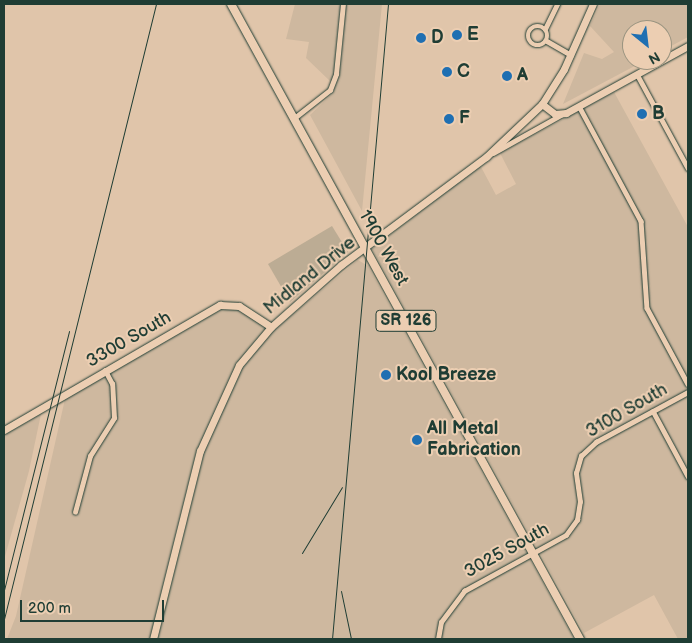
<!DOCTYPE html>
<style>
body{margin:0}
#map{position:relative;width:692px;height:643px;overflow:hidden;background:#e0c5aa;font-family:"Balsamiq Sans",sans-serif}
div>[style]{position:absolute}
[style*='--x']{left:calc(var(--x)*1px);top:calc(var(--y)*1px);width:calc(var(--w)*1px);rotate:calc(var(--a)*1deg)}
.built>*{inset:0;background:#ceb89f}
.green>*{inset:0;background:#bcac94}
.roads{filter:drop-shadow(0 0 1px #1f3d34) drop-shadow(0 0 1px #1f3d34)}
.street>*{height:4.5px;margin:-2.25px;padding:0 2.25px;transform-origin:2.25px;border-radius:2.25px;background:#ecceb2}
.street>.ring{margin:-2.25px;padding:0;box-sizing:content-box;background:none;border:4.5px solid #ecceb2;border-radius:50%}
.secondary>*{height:7px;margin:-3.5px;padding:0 3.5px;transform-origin:3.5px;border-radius:3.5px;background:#ecceb2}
.primary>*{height:8px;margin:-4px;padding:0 4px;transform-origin:4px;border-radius:4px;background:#ecceb2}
.rail>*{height:1px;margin:-0.5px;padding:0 0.5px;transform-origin:0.5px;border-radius:0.5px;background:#1f3d34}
.dots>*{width:14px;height:14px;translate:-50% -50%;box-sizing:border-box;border:2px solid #ecceb2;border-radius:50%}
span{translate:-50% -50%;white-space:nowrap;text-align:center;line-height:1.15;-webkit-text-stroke:4px #ecceb2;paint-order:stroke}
.shield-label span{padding:1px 4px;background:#ecceb2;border:1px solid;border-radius:4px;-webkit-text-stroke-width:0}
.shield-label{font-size:16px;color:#1f3d34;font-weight:700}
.poi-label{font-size:18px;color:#1f3d34;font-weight:700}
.left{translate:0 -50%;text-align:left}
.street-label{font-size:18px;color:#1f3d34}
.frame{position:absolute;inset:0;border:5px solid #1f3d34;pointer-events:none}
.north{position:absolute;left:622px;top:20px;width:50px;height:50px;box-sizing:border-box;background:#ecceb2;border:1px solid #9a9480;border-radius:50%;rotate:151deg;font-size:14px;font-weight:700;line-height:20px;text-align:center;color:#1f3d34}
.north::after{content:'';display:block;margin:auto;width:18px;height:22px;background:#1f6fb2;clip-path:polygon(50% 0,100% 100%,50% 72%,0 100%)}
.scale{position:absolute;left:20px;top:600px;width:144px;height:22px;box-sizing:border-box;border:2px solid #1f3d34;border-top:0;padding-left:6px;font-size:15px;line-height:18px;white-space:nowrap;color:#1f3d34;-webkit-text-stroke:4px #ecceb2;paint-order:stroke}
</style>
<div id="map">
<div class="built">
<div style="clip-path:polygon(295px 4px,382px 4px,362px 211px,310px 115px,332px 94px,331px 82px,306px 58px,309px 42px,286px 39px)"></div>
<div style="clip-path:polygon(600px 4px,688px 4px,688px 37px,662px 51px,662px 30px,632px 30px,632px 60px,646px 60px,563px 104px,584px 53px,602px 59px,614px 52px,590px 26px)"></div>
<div style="clip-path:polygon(614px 92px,688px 227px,688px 639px,678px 639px,654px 595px,584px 633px,372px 249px,480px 165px,496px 195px,516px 184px,500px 153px)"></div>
<div style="clip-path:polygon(358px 260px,368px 266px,574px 639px,7px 639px,16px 616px,65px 399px,222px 309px,236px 308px,273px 331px)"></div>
<div style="clip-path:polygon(41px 414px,29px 471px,4px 560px,4px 435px)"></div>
</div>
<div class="green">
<div style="clip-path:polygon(332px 226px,348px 252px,290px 302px,268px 264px)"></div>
</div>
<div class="roads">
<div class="street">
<div class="ring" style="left:528px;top:26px;width:15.5px;height:15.5px"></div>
<div style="--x:545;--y:29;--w:28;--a:-64"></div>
<div style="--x:547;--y:41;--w:28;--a:30"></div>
<div style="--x:637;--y:74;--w:107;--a:61.5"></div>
<div style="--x:579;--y:106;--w:131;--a:61.7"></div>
<div style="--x:641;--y:221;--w:87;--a:86.1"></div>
<div style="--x:647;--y:308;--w:86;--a:61.7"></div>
<div style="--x:293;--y:119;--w:47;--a:-38.1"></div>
<div style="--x:330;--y:90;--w:17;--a:-69"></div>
<div style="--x:336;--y:74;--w:70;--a:-84.3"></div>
<div style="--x:493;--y:153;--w:78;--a:-29.2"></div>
<div style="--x:653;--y:411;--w:74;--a:61.7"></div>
<div style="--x:75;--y:512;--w:58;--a:-75"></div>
<div style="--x:90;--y:456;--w:45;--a:-57.7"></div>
<div style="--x:114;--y:418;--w:34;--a:-93"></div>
<div style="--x:112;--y:384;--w:15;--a:-118"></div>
<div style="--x:438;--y:639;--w:17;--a:-80"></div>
<div style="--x:441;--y:622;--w:39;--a:-53"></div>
<div style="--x:464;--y:591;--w:116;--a:-28.8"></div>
<div style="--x:566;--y:535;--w:19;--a:-54"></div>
<div style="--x:577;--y:520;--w:18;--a:-81"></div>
<div style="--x:580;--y:502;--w:29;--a:-98"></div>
<div style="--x:576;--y:473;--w:18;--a:-74"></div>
<div style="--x:581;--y:456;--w:21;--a:-43"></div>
<div style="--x:596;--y:442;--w:105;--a:-28.5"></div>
</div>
<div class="secondary">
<div style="--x:542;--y:104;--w:16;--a:38"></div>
<div style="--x:555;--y:114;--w:11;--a:-5"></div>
<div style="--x:566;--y:113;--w:139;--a:-28.8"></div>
<div style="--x:4;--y:430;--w:250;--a:-30.1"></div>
<div style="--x:220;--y:305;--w:19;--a:3"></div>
<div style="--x:239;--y:306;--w:38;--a:33"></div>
<div style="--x:153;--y:639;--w:194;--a:-76"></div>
<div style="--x:200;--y:451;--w:94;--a:-65.6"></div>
<div style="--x:239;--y:365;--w:50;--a:-49.9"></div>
<div style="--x:271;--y:327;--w:94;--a:-41.5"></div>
<div style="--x:341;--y:265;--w:181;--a:-36.7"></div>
<div style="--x:486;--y:157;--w:77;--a:-43.4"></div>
<div style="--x:542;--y:104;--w:41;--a:-57.8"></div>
<div style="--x:564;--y:69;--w:71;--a:-66"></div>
</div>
<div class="primary">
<div style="--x:231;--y:4;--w:725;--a:61.21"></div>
</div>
</div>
<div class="rail">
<div style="--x:302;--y:553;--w:77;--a:-58.8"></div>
<div style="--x:4;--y:590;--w:267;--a:-75.9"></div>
<div style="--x:341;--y:591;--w:49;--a:78.2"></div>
<div style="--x:4;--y:619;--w:634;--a:-76.12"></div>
<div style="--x:332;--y:639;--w:637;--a:-84.96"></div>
</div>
<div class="dots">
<div style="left:457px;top:35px;background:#1f6fb2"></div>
<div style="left:421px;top:38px;background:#1f6fb2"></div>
<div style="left:447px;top:72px;background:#1f6fb2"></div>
<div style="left:507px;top:76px;background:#1f6fb2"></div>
<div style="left:642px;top:114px;background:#1f6fb2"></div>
<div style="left:449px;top:119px;background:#1f6fb2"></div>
<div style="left:386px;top:375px;background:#1f6fb2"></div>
<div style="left:417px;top:440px;background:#1f6fb2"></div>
</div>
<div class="shield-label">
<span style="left:406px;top:321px">SR 126</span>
</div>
<div class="poi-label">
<span class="left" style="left:467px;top:35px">E</span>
<span class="left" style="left:431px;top:38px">D</span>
<span class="left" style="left:457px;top:72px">C</span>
<span class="left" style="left:517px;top:76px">A</span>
<span class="left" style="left:652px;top:114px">B</span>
<span class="left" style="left:459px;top:119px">F</span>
<span class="left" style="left:396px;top:375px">Kool Breeze</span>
<span class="left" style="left:427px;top:440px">All Metal<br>Fabrication</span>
</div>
<div class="street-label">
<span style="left:383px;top:248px;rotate:61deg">1900 West</span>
<span style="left:310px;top:276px;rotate:-39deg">Midland Drive</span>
<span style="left:129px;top:340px;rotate:-30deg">3300 South</span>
<span style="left:627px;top:411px;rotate:-30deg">3100 South</span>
<span style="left:507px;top:551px;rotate:-29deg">3025 South</span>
</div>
<div class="frame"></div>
<div class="north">N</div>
<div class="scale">200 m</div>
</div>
